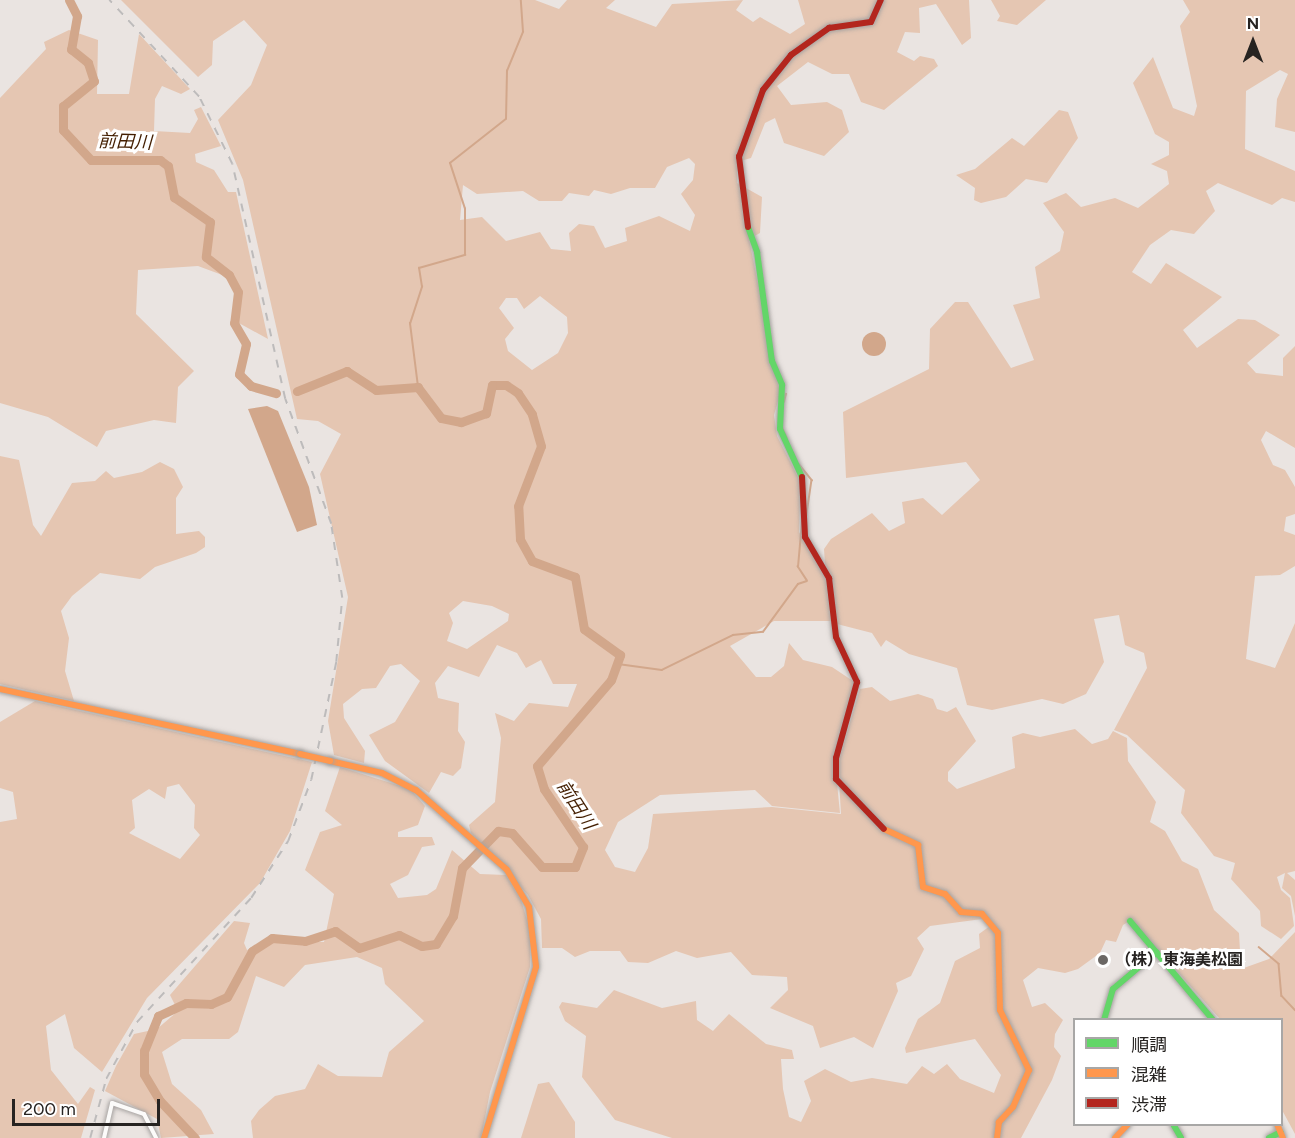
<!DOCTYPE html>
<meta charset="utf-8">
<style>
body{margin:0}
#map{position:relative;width:1295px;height:1138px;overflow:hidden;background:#eae4e1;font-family:Figtree,"Noto Sans JP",sans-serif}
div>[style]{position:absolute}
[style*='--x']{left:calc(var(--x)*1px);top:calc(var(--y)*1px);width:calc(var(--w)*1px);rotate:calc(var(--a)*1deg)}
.green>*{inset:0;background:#e5c6b2}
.water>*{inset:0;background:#d2a78b}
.round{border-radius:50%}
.stream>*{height:1.5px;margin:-0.75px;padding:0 0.75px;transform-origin:0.75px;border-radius:0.75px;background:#d2a78b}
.river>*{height:9px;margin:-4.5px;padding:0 4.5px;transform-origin:4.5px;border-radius:4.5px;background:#d2a78b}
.roads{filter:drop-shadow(0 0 2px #a7a3a1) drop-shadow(0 0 2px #a7a3a1)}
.street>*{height:4px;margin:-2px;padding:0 2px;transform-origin:2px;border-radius:2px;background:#fcfbfa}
.fast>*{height:6px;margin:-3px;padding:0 3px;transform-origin:3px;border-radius:3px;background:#63d668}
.slow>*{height:6px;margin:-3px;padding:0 3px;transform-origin:3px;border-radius:3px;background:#ff974d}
.jam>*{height:6px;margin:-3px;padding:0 3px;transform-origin:3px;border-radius:3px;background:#b3261e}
.rail>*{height:1.5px;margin-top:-0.75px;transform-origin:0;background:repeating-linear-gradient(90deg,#bdbbbb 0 8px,transparent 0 16px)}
.bridges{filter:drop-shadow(0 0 2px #a7a3a1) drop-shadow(0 0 2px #a7a3a1)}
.slow-bridge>*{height:6px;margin:-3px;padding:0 3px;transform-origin:3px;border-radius:3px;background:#ff974d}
.dots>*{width:16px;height:16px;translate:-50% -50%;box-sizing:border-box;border:3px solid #fff;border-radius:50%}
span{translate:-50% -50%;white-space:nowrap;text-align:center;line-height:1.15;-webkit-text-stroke:6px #fff;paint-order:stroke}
.poi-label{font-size:16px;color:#262321;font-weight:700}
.left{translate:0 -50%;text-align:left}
.water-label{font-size:18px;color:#431e00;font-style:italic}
.legend{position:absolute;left:1073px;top:1018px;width:210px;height:108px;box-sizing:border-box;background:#fff;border:2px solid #a8a7a6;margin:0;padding:8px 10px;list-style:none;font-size:18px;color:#262321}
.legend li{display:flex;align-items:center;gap:12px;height:30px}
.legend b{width:30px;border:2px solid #a8a7a6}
.north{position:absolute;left:1223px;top:12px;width:60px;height:60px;-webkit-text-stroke:4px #fff;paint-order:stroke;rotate:0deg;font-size:16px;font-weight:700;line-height:24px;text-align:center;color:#262321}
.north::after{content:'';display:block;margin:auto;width:21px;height:27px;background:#262321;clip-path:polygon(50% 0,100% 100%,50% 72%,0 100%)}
.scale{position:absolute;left:12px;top:1099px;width:148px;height:27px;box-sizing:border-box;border:3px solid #262321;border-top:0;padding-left:8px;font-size:18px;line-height:21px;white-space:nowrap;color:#262321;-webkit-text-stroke:4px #fff;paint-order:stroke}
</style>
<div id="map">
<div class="green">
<div style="clip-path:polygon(evenodd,121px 0,535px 0,559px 9px,567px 0,615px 0,606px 8px,656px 27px,672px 4px,743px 0,736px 10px,753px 22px,760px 17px,790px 34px,805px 24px,798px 0,969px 0,971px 38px,962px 45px,936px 4px,919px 8px,920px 33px,905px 32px,897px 52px,914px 61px,920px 56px,934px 59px,938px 66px,884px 110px,861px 102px,849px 74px,832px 74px,808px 62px,777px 86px,791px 105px,827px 102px,842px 110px,849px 132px,824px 156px,784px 143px,775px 118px,765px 123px,751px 158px,737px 162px,737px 183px,762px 197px,760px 233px,749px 239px,780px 394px,774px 415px,777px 436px,800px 481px,799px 532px,828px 583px,833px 605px,831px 621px,774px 621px,730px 646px,756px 677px,771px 677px,784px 666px,789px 643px,803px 660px,832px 667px,853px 681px,852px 705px,834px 754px,840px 813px,772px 806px,755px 790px,660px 795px,618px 822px,605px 850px,615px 867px,635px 872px,648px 848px,653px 814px,772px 807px,841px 814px,838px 763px,860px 689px,872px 687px,890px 701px,918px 694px,933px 699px,937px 709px,947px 712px,956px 707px,976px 741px,948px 772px,948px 781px,957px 789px,1015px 768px,1012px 737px,1023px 733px,1040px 737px,1075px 729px,1092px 744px,1108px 739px,1113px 731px,1127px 738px,1128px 761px,1156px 802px,1150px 822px,1165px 831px,1182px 861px,1198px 869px,1214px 910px,1239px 933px,1241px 969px,1269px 959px,1295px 932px,1295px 1134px,1282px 1110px,1282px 1020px,1220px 1019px,1131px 920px,1123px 925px,1116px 942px,1106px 940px,1100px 953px,1078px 969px,1065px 973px,1038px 968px,1023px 980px,1032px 1007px,1045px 1003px,1063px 1020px,1055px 1034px,1054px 1047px,1061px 1056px,1052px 1080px,1021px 1138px,672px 1138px,615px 1120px,582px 1077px,586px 1036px,565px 1021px,559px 1007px,562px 1002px,597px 1008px,614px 990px,662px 1008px,696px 1001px,697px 1020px,713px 1031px,729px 1014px,766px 1044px,792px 1050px,794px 1059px,781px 1059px,783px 1089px,789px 1117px,801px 1122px,811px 1101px,804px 1081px,825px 1069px,851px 1082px,872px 1078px,907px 1084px,922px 1066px,934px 1074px,947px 1064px,960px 1079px,994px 1093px,1001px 1075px,975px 1039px,906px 1053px,905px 1048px,918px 1019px,940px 1003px,955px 961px,980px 948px,979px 934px,990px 926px,982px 919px,930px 926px,917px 938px,924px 949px,911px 976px,896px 983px,898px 991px,873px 1048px,854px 1037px,820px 1048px,813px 1026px,770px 1008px,788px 990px,787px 977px,752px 975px,731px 952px,697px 958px,676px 951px,648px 963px,628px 962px,620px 951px,590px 951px,575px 957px,562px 948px,542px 948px,541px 919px,528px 895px,471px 833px,469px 825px,495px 802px,501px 738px,495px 713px,514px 721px,529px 703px,568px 707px,577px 684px,553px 684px,541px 660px,526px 668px,517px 653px,497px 645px,479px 677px,448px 666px,435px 683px,438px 698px,459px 703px,458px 731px,465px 742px,461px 768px,453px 776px,441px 772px,429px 793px,385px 761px,369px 735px,395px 722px,420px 681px,401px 664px,390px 666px,376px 688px,362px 689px,343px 704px,344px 718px,365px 751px,364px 763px,334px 755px,328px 721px,348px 597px,320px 474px,341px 434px,318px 421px,297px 419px,243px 180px,218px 120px,251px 85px,267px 45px,244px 20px,213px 41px,212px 65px,198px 77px,121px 0,689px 158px,695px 164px,693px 180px,681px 194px,695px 215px,690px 231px,659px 216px,625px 228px,627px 241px,605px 248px,594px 226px,579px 224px,569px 233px,571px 251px,551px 249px,540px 232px,506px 241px,482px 217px,460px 220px,463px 185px,477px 194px,523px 191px,539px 201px,562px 201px,569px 193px,589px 196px,594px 190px,611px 194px,630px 188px,655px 188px,667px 167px,689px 158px,121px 0,540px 296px,567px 317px,568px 333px,558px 353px,532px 370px,508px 351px,505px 339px,514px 328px,499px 308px,506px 298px,517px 298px,524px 309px,540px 296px,121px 0,463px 601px,492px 606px,509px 614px,508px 621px,467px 649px,447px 641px,453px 623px,449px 613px,463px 601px)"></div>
<div style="clip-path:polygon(991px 0,1046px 0,1017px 25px,997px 21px,1000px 16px)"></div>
<div style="clip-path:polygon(1183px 0,1295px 0,1295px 132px,1275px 127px,1277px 99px,1288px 74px,1280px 70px,1246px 91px,1245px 149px,1295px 171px,1295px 202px,1282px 198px,1272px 205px,1218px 183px,1206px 191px,1215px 211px,1194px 234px,1171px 230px,1150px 245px,1132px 272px,1151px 284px,1166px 263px,1222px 297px,1183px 330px,1197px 348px,1238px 319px,1255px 320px,1280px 335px,1247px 363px,1256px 373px,1283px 376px,1283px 358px,1295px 346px,1295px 448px,1266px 431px,1261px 440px,1273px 465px,1285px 470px,1295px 487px,1295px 514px,1286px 517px,1284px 531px,1295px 535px,1295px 566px,1280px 575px,1255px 576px,1246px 659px,1275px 668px,1295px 623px,1295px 871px,1287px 873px,1295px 880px,1295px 916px,1291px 896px,1282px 888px,1285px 873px,1277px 877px,1281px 890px,1290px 898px,1294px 926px,1281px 939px,1261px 926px,1260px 911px,1231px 879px,1235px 863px,1214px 856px,1181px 813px,1185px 790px,1127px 735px,1114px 730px,1147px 668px,1144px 653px,1125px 645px,1119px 615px,1094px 619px,1104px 662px,1086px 694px,1063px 704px,1042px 699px,992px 710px,967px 705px,957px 668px,909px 654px,886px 640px,881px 647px,872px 633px,837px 624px,825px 564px,824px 549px,831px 539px,872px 513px,889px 531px,905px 523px,902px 502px,923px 498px,942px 515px,980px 480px,966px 462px,846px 478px,843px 412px,929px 369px,930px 329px,955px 302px,968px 302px,1011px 368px,1034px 360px,1013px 305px,1040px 298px,1035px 267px,1060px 251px,1064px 232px,1043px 203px,1066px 193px,1081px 207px,1115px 198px,1138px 208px,1169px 184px,1167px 171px,1151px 164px,1169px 155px,1169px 142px,1155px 134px,1133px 83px,1153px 57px,1173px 108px,1194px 116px,1197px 106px,1180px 26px,1190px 12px)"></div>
<div style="clip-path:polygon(69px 30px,98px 40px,97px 94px,129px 94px,139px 34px,190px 89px,181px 94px,162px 86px,155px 99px,154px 131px,190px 133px,198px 119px,194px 110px,201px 107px,221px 146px,195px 154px,196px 162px,214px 170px,228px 192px,236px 192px,268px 339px,237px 322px,233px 279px,198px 266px,138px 270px,136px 314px,194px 371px,178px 387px,176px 423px,154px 420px,106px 431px,97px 447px,48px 417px,0 403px,0 98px,46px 49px,44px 42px)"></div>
<div style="clip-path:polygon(1059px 110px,1068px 112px,1078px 138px,1047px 183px,1026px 179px,1006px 197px,981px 203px,974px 200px,975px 188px,956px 175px,975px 169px,1012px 138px,1024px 146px)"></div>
<div style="clip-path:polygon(0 456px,19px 460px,33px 525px,41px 536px,72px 483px,95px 481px,106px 471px,114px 478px,142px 472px,160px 462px,174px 469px,183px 487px,176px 498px,176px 534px,199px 531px,205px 537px,205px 547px,196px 553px,155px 567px,140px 579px,100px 573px,72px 596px,61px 611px,69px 638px,65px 671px,74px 701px,0 684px)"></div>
<div style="clip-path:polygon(evenodd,35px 701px,312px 762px,290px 831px,260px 883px,147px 998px,102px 1072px,74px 1048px,65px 1014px,46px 1026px,51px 1070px,78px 1104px,90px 1087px,95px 1090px,81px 1138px,0 1138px,0 822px,17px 819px,13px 792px,0 788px,0 722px,35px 701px,179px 784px,195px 805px,194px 828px,200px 835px,180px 859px,129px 833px,135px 828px,132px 800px,149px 789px,165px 799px,167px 787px,179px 784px)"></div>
<div style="clip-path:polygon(340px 767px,410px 789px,425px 806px,418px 825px,398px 832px,398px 837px,432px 837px,435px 845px,422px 847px,408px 875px,390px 884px,398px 898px,427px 895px,436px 889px,452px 850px,480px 874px,506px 875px,521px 900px,530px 930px,530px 967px,490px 1092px,481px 1138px,253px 1138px,251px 1121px,259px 1110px,275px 1096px,305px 1089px,318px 1064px,338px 1076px,382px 1077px,389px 1052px,424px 1021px,385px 984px,382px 968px,357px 957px,305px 965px,284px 987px,256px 976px,238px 1032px,229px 1039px,182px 1039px,162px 1052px,172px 1084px,201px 1110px,214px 1134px,161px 1138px,157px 1119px,105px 1091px,116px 1066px,134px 1034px,157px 1029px,178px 1011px,170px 995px,234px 921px,250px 923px,244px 943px,247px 950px,277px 941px,324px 942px,334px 894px,305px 870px,320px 832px,342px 825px,325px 811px)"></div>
<div style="clip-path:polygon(549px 1082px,575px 1122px,575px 1138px,521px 1138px,538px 1084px)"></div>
</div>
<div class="water">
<div class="round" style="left:862px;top:332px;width:24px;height:24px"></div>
<div style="clip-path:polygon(267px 406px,278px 411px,309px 487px,317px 525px,297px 532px,248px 409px)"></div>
</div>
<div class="stream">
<div style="--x:418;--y:387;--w:64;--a:-97.2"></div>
<div style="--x:410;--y:324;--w:39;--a:-72"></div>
<div style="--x:422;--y:287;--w:19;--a:-99"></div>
<div style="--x:419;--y:268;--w:48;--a:-15.8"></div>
<div style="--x:465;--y:255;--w:46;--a:-90"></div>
<div style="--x:465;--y:209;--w:48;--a:-108.1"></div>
<div style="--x:450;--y:163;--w:71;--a:-38.2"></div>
<div style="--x:506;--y:119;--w:48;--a:-88.8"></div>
<div style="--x:507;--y:71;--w:42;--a:-67.7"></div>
<div style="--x:523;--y:32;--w:32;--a:-94"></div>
<div style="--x:784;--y:402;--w:8;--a:-76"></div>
<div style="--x:782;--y:426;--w:13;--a:67"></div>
<div style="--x:799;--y:464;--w:21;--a:51"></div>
<div style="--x:812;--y:480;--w:41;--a:98.3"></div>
<div style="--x:618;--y:664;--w:44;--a:7.8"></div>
<div style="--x:662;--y:670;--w:79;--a:-26.2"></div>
<div style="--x:733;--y:635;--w:30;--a:-6"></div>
<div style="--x:763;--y:632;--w:59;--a:-53.9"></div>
<div style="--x:798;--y:584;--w:9;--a:-18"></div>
<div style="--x:807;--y:581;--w:17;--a:-123"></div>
<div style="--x:798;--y:567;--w:45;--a:-84.9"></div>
<div style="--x:1259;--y:947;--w:26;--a:40"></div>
<div style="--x:1279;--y:964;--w:32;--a:85"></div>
<div style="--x:1282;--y:996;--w:19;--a:47"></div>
</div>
<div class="river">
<div style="--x:69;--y:0;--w:18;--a:63"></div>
<div style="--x:77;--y:16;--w:34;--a:100"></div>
<div style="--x:71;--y:49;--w:22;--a:39"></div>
<div style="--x:88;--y:63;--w:19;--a:72"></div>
<div style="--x:94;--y:81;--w:40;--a:141"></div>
<div style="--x:63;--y:106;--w:24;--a:90"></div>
<div style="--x:63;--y:130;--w:41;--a:47"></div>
<div style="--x:91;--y:160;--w:69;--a:0"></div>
<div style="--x:160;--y:160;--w:10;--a:37"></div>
<div style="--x:168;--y:166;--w:32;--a:79"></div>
<div style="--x:174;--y:197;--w:44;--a:34.8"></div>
<div style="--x:210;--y:222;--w:35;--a:97"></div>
<div style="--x:206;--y:257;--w:29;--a:38"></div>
<div style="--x:229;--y:275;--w:19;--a:62"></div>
<div style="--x:238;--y:292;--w:31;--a:97"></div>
<div style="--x:234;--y:323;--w:24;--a:60"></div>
<div style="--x:246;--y:344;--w:31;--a:103"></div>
<div style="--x:239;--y:374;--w:17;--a:45"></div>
<div style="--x:251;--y:386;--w:26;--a:16"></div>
<div style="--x:195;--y:1138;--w:51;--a:-133.4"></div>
<div style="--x:160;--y:1101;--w:31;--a:-121"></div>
<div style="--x:144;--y:1074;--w:23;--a:-90"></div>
<div style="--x:144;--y:1051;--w:38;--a:-68"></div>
<div style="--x:158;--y:1016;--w:31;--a:-25"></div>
<div style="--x:186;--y:1003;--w:25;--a:2"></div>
<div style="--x:211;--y:1004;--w:17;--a:-24"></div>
<div style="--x:227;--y:997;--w:52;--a:-61.5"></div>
<div style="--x:252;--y:951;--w:24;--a:-33"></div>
<div style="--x:272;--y:938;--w:33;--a:5"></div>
<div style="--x:305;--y:941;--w:32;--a:-18"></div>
<div style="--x:335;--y:931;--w:29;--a:35"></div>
<div style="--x:359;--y:948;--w:42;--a:-18"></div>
<div style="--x:399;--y:935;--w:25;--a:26"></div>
<div style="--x:422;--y:946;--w:14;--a:-8"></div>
<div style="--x:436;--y:944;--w:33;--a:-59"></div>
<div style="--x:453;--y:916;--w:49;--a:-79.4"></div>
<div style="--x:462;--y:868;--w:52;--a:-45.8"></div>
<div style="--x:498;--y:831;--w:14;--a:8"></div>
<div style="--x:512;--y:833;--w:45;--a:48.6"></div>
<div style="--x:542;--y:867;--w:33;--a:0"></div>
<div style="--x:575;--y:867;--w:22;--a:-68"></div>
<div style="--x:583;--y:847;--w:70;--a:-123.9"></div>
<div style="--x:544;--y:789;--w:24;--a:-107"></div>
<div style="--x:537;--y:766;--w:113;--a:-49.3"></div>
<div style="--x:611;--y:680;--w:27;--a:-70"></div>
<div style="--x:620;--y:655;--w:44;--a:-144.2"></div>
<div style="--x:584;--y:629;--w:53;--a:-99.8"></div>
<div style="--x:575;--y:577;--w:46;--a:-159.6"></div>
<div style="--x:532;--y:561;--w:25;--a:-119"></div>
<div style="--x:520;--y:539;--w:33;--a:-93"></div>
<div style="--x:518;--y:506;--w:64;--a:-69"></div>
<div style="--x:541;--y:446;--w:33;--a:-106"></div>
<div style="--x:532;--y:414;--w:25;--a:-124"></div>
<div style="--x:518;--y:393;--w:14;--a:-146"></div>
<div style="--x:506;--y:385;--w:14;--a:180"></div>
<div style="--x:492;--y:385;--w:29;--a:102"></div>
<div style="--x:486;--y:413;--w:27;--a:160"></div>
<div style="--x:461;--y:422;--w:20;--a:-169"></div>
<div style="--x:441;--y:418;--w:39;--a:-127"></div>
<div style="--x:418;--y:387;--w:42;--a:175.9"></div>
<div style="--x:376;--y:390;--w:35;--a:-147"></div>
<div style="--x:347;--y:371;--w:54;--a:158.2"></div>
</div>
<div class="roads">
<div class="street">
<div style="--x:104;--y:1138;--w:36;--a:-77"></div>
<div style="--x:112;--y:1103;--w:34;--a:19"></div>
<div style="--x:144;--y:1114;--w:27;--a:63"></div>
</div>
<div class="fast">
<div style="--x:748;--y:227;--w:27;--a:70"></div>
<div style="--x:757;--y:252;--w:110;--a:82.2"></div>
<div style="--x:772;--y:361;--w:26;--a:67"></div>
<div style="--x:782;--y:385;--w:44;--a:92.6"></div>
<div style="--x:780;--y:429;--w:53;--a:65.4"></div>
<div style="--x:1130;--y:921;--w:129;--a:50"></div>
<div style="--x:1104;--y:1020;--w:32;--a:-74"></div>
<div style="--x:1113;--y:989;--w:57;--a:-40.1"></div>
<div style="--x:1173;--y:1124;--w:16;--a:60"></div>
<div style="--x:1269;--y:1138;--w:13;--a:-27"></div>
</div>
<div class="slow">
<div style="--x:0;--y:689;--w:307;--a:12.2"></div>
<div style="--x:330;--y:761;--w:53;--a:13"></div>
<div style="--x:382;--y:773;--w:38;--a:27"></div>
<div style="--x:416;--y:790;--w:121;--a:41.3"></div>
<div style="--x:507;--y:870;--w:43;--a:59.3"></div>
<div style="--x:529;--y:907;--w:60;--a:83.3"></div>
<div style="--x:536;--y:967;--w:179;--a:106.9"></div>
<div style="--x:884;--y:829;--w:38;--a:25"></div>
<div style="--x:918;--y:845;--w:42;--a:83.2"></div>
<div style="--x:923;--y:887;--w:23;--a:18"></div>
<div style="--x:945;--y:894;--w:24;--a:48"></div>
<div style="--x:961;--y:912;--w:21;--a:5"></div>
<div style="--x:982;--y:914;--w:25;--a:50"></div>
<div style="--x:998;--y:933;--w:77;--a:88.5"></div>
<div style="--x:1000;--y:1010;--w:67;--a:64.2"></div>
<div style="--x:1029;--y:1070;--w:40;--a:113.4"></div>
<div style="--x:1013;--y:1107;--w:21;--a:133"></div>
<div style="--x:999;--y:1122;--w:16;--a:97"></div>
<div style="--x:1277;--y:1124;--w:15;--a:67"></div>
<div style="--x:1115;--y:1138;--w:19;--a:-47"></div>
</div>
<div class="jam">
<div style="--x:748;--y:227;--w:71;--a:-97.3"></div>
<div style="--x:739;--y:157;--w:71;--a:-70.3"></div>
<div style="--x:763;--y:90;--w:45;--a:-51.3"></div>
<div style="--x:791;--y:55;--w:47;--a:-35.4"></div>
<div style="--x:829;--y:28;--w:42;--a:-8.1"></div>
<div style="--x:871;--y:22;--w:24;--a:-66"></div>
<div style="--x:802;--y:477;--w:60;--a:87.1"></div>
<div style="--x:805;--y:537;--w:48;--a:59.7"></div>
<div style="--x:829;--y:578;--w:59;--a:83.2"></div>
<div style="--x:836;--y:637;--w:50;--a:65"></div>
<div style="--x:857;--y:682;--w:79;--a:105.4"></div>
<div style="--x:836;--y:758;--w:21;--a:90"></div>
<div style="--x:836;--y:779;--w:69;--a:46.2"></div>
</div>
</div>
<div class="rail">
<div style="--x:90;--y:1138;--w:61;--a:-74.8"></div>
<div style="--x:106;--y:1079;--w:65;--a:-61.5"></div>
<div style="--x:137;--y:1022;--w:168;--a:-47.4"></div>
<div style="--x:251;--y:898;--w:68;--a:-57"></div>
<div style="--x:288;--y:841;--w:65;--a:-69.3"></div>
<div style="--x:311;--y:780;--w:121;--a:-78"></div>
<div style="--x:336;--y:662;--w:64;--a:-84.6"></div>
<div style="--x:342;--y:598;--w:75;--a:-98.5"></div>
<div style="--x:331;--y:524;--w:133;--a:-110.2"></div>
<div style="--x:285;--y:399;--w:241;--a:-102.7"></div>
<div style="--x:232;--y:164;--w:75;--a:-116.2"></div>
<div style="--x:199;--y:97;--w:132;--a:-132.9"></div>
</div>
<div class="bridges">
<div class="slow-bridge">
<div style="--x:300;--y:754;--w:31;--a:13"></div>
</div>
</div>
<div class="dots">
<div style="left:1103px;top:960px;background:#6b6764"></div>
</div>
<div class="poi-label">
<span class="left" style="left:1115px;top:960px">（株）東海美松園</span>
</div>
<div class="water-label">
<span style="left:125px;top:142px;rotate:2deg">前田川</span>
<span style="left:576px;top:805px;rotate:57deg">前田川</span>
</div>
<ul class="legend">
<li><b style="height:8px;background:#63d668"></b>順調</li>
<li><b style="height:8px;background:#ff974d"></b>混雑</li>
<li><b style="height:8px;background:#b3261e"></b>渋滞</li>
</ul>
<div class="north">N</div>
<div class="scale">200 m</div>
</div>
